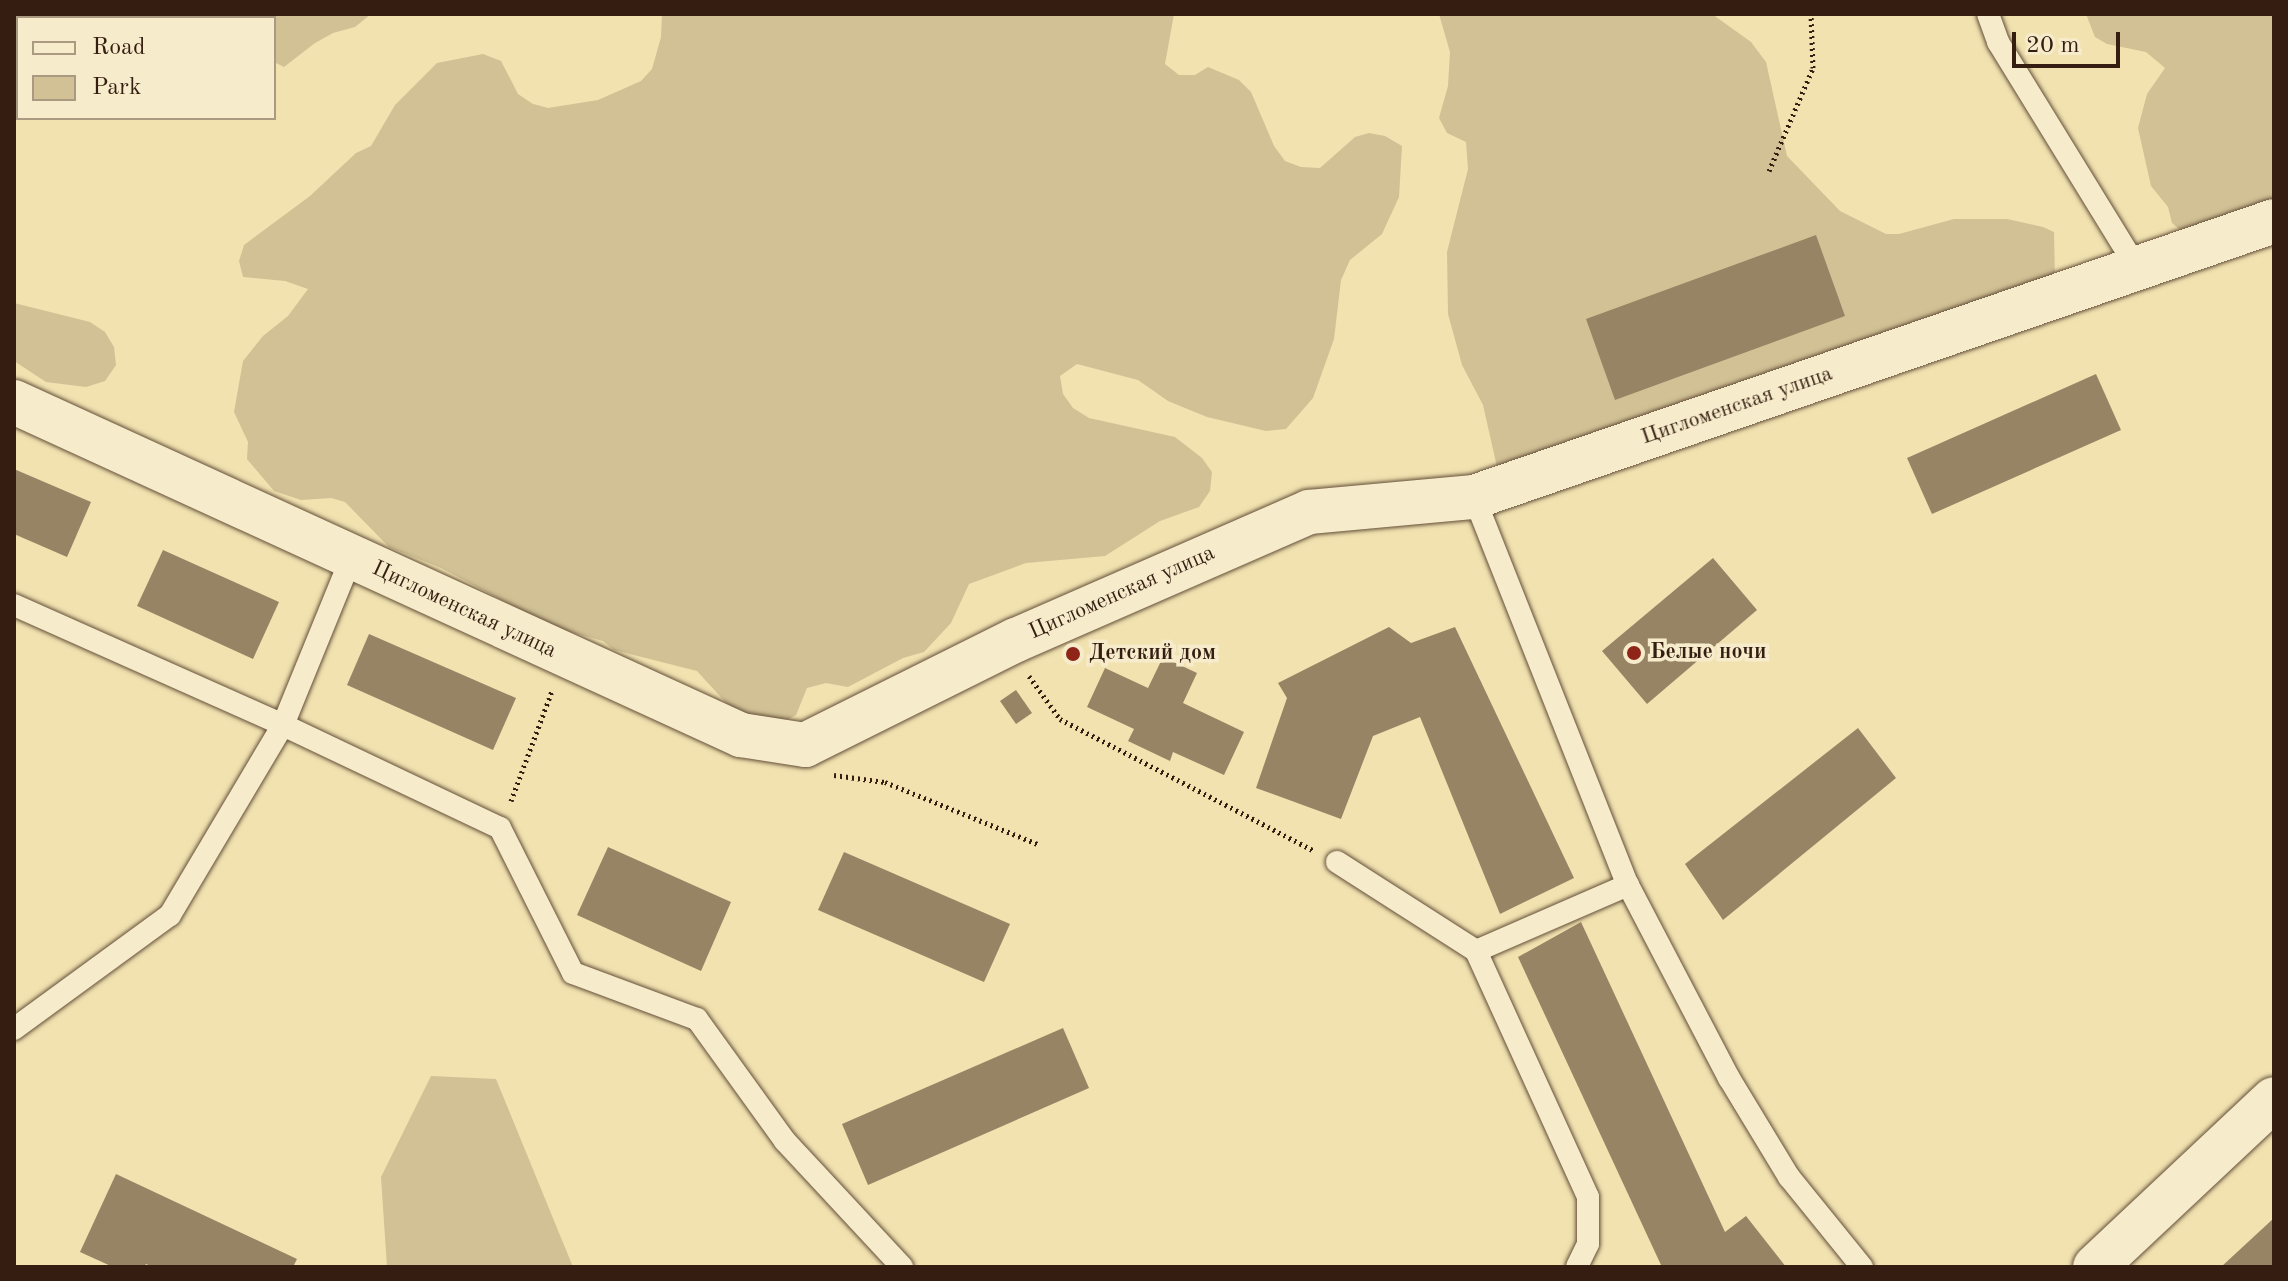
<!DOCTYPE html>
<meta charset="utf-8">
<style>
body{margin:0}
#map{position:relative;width:2288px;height:1281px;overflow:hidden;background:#f1e2b0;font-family:"Old Standard TT",serif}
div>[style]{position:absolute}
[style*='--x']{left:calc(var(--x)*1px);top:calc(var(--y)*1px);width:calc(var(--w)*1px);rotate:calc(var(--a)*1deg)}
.green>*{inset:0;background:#d1c195}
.building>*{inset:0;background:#978464}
.path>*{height:5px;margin-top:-2.5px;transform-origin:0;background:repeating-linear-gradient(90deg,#351e11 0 2px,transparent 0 6px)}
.roads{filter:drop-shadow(0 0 2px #644f39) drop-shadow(0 0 2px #644f39)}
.service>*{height:22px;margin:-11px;padding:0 11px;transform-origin:11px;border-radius:11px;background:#f6eccc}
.minor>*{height:44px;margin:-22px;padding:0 22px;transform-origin:22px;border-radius:22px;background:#f6eccc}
.dots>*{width:22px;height:22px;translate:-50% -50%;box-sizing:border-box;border:4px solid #f6eccc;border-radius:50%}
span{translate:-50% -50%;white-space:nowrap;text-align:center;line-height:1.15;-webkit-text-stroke:7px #f6eccc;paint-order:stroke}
.street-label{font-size:22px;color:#351e11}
.poi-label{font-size:22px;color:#351e11;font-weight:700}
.left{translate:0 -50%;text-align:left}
.frame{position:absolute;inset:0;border:16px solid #351e11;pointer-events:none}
.legend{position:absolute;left:16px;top:16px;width:260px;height:104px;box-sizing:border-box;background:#f6eccc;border:2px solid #a99a81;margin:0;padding:10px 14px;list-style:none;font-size:24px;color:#351e11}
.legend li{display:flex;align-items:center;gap:16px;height:40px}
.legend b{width:40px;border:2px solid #a99a81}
.scale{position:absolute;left:2012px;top:32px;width:108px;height:36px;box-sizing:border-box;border:4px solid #351e11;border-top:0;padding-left:10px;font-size:24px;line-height:28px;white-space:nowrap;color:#351e11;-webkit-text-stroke:6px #f6eccc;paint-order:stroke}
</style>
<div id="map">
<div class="green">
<div style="clip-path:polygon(74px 14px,371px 14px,355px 27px,333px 33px,315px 43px,284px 67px,274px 62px,274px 18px,76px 18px)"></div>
<div style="clip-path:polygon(662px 14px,1174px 14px,1165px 64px,1179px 75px,1195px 75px,1208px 67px,1239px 80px,1251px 92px,1274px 146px,1285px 161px,1301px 167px,1320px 168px,1355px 137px,1369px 133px,1385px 136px,1402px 146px,1399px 197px,1382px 234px,1350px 260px,1341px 280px,1334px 339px,1313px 398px,1286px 429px,1266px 431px,1207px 417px,1168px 401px,1138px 380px,1077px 364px,1060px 376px,1063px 394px,1073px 408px,1089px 418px,1175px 437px,1202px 458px,1212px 472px,1210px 491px,1199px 507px,1160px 521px,1105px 556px,1026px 563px,969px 584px,951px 623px,924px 652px,903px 658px,848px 687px,826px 683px,807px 688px,796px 715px,783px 722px,739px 717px,697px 671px,614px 650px,603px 641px,553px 627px,441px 568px,389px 547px,345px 502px,331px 498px,301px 500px,274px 491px,247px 459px,248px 442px,234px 412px,243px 361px,263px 336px,288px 316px,308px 289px,285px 281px,243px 277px,239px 261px,244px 245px,310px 196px,356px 153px,371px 146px,395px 105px,437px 63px,483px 54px,501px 61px,518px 94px,533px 104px,548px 108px,598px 100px,641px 81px,652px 69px,661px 37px)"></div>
<div style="clip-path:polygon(1439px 14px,1712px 14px,1751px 42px,1766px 62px,1787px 156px,1840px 211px,1886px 234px,1899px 234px,1954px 219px,2007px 219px,2043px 227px,2054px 232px,2055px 282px,1497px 467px,1483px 405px,1462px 365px,1448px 314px,1447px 252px,1468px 169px,1466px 142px,1447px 133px,1439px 118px,1448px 86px,1450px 52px)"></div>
<div style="clip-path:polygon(2086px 14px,2274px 14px,2274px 209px,2187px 236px,2172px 223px,2168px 207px,2151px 186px,2138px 128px,2147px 94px,2165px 68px,2146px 52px,2107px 44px,2095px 37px)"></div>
<div style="clip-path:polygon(14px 303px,90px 322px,105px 332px,114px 347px,116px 365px,105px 381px,86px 387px,46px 382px,14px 361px)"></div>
<div style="clip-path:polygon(431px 1076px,496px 1079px,573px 1267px,387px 1267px,381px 1177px)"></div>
</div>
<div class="building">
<div style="clip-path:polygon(1816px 235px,1845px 316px,1615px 400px,1586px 319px)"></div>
<div style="clip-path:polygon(2096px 374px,2121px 430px,1932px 514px,1907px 458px)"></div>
<div style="clip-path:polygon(14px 469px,91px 502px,67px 557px,14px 534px)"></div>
<div style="clip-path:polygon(163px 550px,279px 602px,253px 659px,137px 606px)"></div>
<div style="clip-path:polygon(1713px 558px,1757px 610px,1647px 704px,1602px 651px)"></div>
<div style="clip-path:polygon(1389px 627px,1411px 643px,1455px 627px,1574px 878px,1500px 914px,1420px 717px,1373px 736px,1341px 819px,1256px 788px,1287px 698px,1278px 683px)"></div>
<div style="clip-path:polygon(369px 634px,516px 698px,493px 750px,347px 685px)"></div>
<div style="clip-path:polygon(1163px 657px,1197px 673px,1183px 703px,1244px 732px,1224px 775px,1173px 752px,1170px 761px,1128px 741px,1134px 729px,1087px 707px,1105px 668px,1148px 688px)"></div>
<div style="clip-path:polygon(1016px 690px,1032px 713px,1016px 724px,1000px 701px)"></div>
<div style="clip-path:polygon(1858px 728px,1896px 778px,1723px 920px,1685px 864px)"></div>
<div style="clip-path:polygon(608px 847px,731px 902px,701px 971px,577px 915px)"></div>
<div style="clip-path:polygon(844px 852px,1010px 924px,984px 982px,818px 910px)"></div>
<div style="clip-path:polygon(1581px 922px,1725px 1232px,1746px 1216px,1786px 1267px,1658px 1267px,1661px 1265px,1518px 957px)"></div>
<div style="clip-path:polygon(1063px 1028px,1089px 1088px,868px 1185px,842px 1124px)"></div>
<div style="clip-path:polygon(116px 1174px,297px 1259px,293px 1267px,153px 1267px,146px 1264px,144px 1267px,113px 1267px,80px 1252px)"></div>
<div style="clip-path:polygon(2274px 1218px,2274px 1267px,2221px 1267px)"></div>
</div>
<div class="path">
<div style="--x:1769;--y:171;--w:112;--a:-66.9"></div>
<div style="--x:1813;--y:68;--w:54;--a:-92.1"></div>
<div style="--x:1029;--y:676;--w:53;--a:54.2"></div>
<div style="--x:1060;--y:719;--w:285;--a:27.4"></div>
<div style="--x:834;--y:775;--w:51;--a:7.8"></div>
<div style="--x:885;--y:782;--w:167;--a:22.1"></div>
<div style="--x:511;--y:801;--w:117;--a:-69.6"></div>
</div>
<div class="roads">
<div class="service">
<div style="--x:1988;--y:14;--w:30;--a:70"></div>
<div style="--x:1998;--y:42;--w:265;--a:58.4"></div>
<div style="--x:1474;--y:497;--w:417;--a:68.4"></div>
<div style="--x:1628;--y:885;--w:218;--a:62.4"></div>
<div style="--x:1729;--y:1078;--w:116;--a:58.8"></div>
<div style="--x:1789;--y:1177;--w:116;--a:51"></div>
<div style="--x:14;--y:605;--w:295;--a:24"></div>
<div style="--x:283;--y:725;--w:240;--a:25.4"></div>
<div style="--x:500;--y:828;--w:162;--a:63.3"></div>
<div style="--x:573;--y:973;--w:132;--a:20.4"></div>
<div style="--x:697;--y:1019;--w:150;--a:54.2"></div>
<div style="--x:785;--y:1141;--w:172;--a:47.1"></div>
<div style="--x:1337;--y:862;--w:165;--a:32.6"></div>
<div style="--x:1476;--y:951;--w:270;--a:65.5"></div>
<div style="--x:1588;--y:1197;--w:47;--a:90"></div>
<div style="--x:1588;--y:1244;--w:25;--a:116"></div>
<div style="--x:1476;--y:951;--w:166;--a:-23.5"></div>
<div style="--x:14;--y:1029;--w:193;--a:-36.2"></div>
<div style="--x:170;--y:915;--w:221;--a:-59.3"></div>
<div style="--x:283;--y:725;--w:180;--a:-67.8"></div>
</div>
<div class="minor">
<div style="--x:14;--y:402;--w:800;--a:24.61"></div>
<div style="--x:741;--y:735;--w:65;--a:8.9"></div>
<div style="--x:805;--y:745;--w:236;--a:-26.5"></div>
<div style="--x:1016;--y:640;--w:320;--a:-23.6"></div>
<div style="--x:1309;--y:512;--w:166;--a:-5.2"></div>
<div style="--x:1474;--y:497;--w:846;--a:-19.03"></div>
<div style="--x:2095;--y:1267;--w:245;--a:-43.2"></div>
</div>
</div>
<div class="dots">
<div style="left:1634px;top:653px;background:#8f2418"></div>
<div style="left:1073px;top:654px;background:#8f2418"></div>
</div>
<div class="street-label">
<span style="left:1737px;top:406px;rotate:-19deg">Цигломенская улица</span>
<span style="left:1122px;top:593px;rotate:-24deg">Цигломенская улица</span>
<span style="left:464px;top:610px;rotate:25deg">Цигломенская улица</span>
</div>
<div class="poi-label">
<span class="left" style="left:1650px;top:653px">Белые ночи</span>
<span class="left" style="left:1089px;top:654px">Детский дом</span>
</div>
<div class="frame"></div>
<ul class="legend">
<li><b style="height:10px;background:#f6eccc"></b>Road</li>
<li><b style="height:22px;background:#d1c195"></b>Park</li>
</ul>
<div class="scale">20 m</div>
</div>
